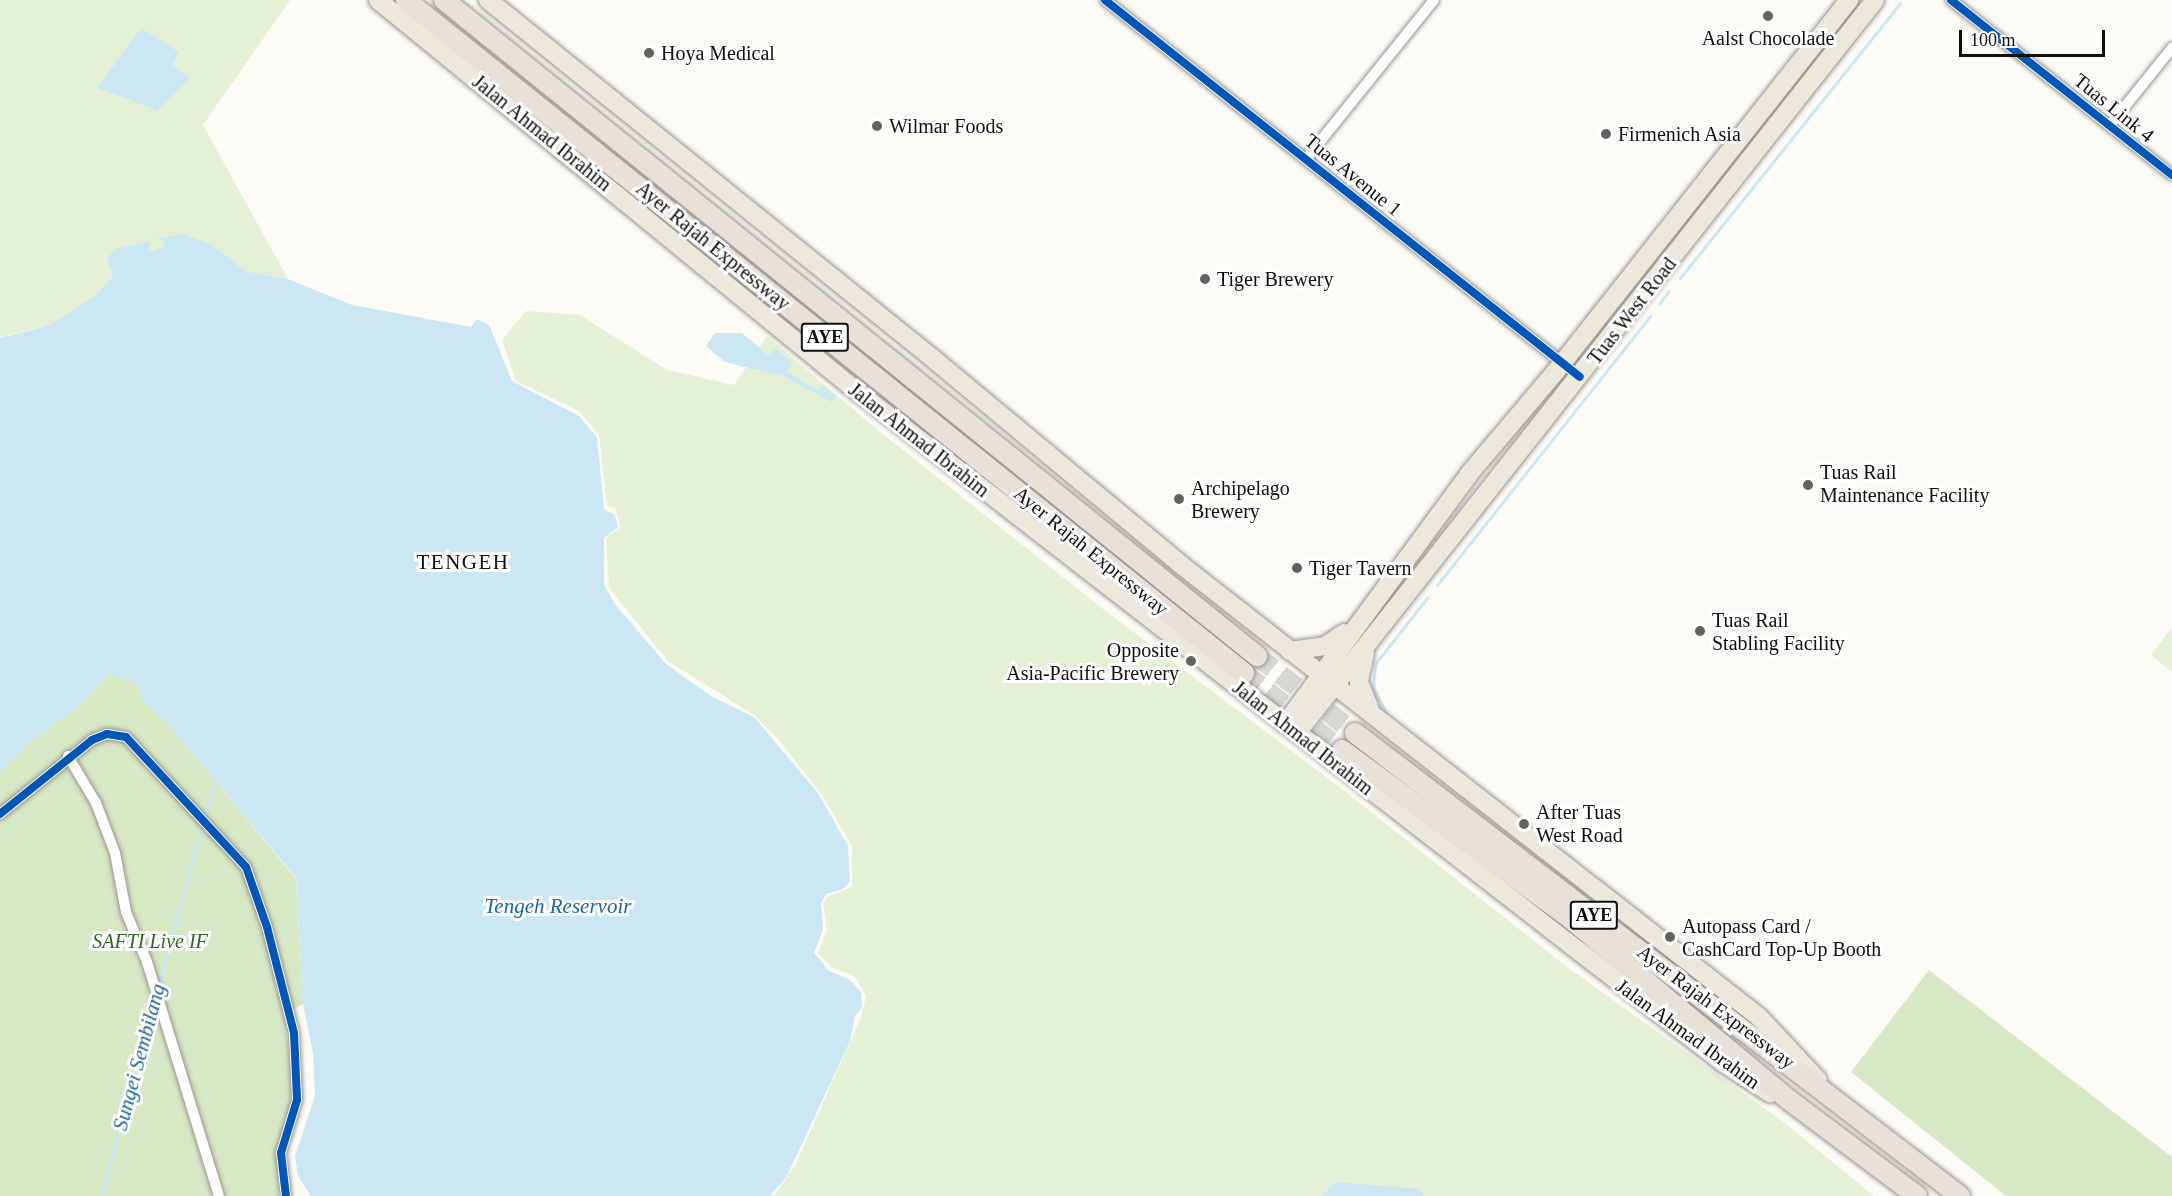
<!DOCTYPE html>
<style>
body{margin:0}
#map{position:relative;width:2172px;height:1196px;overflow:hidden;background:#fcfbf5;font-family:"Times New Roman",serif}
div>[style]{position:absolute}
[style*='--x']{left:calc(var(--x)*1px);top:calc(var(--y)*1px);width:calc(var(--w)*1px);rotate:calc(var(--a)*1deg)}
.green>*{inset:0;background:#e5f1d6}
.forest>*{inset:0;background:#d7e8c4}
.water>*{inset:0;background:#cce7f4}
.stream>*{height:3px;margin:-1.5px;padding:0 1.5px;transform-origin:1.5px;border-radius:1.5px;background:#cce7f4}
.highway-tunnel>*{height:20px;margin-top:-10px;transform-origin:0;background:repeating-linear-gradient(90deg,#d8d8d2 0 20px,transparent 0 30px)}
.roads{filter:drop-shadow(0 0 2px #969593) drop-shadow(0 0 2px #969593)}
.street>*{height:10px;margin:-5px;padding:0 5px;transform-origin:5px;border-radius:5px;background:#fffefe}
.primary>*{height:18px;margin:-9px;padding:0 9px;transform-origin:9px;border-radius:9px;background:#ece8dc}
.highway>*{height:20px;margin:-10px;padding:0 10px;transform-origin:10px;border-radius:10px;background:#e9e0d7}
.cycleway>*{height:8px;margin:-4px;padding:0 4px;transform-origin:4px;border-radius:4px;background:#0057b8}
.dots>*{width:16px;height:16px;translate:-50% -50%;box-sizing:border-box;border:3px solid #fff;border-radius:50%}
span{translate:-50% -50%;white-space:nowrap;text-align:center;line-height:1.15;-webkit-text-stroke:6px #fff;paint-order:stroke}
.shield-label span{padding:2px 4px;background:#fff;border:2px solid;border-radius:4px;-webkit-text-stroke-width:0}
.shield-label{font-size:18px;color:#0f0f0f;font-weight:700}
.poi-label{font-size:20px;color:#0f0f0f}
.left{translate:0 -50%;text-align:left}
.right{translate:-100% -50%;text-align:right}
.street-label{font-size:20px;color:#0f0f0f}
.park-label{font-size:20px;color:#2f6621;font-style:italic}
.neighbourhood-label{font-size:21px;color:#0f0f0f;letter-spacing:1.5px}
.water-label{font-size:21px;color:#1b669e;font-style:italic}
.scale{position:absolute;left:1959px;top:30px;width:146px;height:27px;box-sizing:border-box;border:3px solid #0f0f0f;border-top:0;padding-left:8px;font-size:18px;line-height:21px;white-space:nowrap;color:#0f0f0f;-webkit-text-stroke:4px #fff;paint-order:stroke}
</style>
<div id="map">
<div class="green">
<div style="clip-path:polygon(0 0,290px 0,203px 125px,288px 279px,246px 271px,212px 245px,157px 239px,164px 242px,164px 247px,149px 252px,113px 276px,95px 296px,47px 326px,0 337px)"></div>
<div style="clip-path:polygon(526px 311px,580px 315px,667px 370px,734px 385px,767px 336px,879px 431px,1103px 609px,1338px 786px,1571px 970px,1781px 1120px,1874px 1196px,774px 1196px,795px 1166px,861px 1017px,866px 996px,855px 977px,832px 967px,818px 953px,827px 930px,823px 903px,827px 897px,852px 887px,852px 846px,822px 795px,778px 739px,754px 715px,668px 661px,609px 588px,606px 538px,620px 527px,616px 509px,607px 506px,599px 435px,579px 411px,516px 381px,502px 340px)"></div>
<div style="clip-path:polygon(2172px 627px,2172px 672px,2151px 655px)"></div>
</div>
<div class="forest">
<div style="clip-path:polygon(119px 675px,137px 685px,144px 701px,171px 727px,296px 879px,303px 1004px,285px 1015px,293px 1099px,277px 1153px,279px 1196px,0 1196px,0 772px,31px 741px,82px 703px,106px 676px)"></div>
<div style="clip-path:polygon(1929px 970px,2172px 1157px,2172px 1196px,2006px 1196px,1851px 1072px)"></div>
</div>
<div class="water">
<div style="clip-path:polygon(141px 28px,179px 52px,172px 65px,190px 78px,157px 110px,97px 88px)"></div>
<div style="clip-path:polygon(182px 234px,212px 245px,246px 271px,288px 279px,352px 305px,471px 327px,477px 319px,489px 325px,512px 381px,579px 416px,597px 438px,604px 509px,615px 515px,618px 527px,604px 538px,604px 584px,614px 603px,666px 664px,711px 696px,754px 717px,818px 793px,848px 846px,850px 881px,843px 889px,826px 894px,821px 903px,823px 929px,814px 953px,829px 971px,850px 980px,861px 992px,862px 1007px,855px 1016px,850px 1041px,787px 1176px,770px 1196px,311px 1196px,298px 1176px,295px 1156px,315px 1096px,313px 1052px,303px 1004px,296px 878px,171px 727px,144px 701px,137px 685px,119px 675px,106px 676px,82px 703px,31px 741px,0 772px,0 338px,47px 326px,95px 296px,113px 276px,107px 258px,116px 249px,150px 241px,149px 252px,164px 247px,164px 242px,156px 238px)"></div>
<div style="clip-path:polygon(715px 333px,742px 333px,768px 355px,776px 348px,792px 362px,787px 372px,818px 391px,823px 386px,837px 397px,832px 402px,783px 376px,725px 362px,706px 346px)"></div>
<div style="clip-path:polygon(1336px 1182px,1421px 1189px,1423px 1196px,1321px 1196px)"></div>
</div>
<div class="stream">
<div style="--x:1680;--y:278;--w:352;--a:-51.3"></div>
<div style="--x:1659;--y:304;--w:16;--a:-52"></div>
<div style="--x:1437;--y:585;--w:343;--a:-51.6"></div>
<div style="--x:1386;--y:713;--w:28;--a:-117"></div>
<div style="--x:1373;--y:688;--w:24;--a:-85"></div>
<div style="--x:1375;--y:664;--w:85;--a:-51.7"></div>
<div style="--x:204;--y:819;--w:41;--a:-74.2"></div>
<div style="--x:158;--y:987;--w:168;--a:-74.8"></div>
<div style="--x:101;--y:1196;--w:204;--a:-74.7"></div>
</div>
<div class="highway-tunnel">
<div style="--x:1257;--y:656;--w:125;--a:38.2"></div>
<div style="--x:1244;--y:673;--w:125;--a:38.2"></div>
</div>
<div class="roads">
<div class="street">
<div style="--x:1105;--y:0;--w:606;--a:38.44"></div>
<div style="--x:1951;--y:0;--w:282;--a:38.4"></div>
<div style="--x:2110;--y:125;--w:99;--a:-51.2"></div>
<div style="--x:1306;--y:159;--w:204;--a:-51.2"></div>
<div style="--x:68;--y:756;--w:55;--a:59.2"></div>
<div style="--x:96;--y:803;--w:53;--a:69.2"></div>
<div style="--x:115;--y:853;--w:60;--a:79.4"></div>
<div style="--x:126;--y:912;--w:54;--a:67.2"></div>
<div style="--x:147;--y:962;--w:245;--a:72.9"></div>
<div style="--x:0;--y:814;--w:118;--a:-38.8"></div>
<div style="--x:92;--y:740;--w:16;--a:-22"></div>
<div style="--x:107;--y:734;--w:19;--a:9"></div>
<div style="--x:126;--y:737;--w:177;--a:47.3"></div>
<div style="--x:246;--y:867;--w:64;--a:70.7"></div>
<div style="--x:267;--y:927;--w:109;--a:75.7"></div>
<div style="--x:294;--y:1033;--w:67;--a:87.4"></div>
<div style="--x:297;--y:1100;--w:55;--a:106.8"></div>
<div style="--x:281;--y:1153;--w:43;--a:83.4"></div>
</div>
<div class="primary">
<div style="--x:378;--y:0;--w:607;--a:39.25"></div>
<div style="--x:848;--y:384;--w:1108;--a:37.81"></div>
<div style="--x:1723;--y:1063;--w:56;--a:32.6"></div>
<div style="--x:488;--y:0;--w:569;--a:38.86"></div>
<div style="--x:931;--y:357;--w:324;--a:39.7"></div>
<div style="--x:1180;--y:564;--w:735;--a:38.04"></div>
<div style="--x:1759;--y:1017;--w:86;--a:46.9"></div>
<div style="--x:1290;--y:651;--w:35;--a:-8"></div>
<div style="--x:1325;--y:646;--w:23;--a:-34"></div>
<div style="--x:1365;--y:653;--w:30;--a:102"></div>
<div style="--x:1359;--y:682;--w:29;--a:68"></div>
<div style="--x:1285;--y:724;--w:310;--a:-53.6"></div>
<div style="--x:1469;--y:474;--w:135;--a:-49.8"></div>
<div style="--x:1556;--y:371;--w:473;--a:-51.7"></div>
<div style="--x:1297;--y:733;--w:933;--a:-51.74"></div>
</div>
<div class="highway">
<div style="--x:406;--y:0;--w:1075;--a:38.77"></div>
<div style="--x:444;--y:0;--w:1045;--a:38.9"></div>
<div style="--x:1355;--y:733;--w:762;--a:37.43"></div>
<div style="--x:1342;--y:750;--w:285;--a:36.4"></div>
<div style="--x:1571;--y:919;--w:283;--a:39.7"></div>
<div style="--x:1789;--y:1100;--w:160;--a:36.9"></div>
</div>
</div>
<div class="cycleway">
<div style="--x:1105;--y:0;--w:606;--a:38.44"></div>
<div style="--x:1951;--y:0;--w:282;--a:38.4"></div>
<div style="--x:0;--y:814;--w:118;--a:-38.8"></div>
<div style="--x:92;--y:740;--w:16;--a:-22"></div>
<div style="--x:107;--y:734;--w:19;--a:9"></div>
<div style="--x:126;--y:737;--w:177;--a:47.3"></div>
<div style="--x:246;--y:867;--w:64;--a:70.7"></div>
<div style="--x:267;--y:927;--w:109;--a:75.7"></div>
<div style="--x:294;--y:1033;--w:67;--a:87.4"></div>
<div style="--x:297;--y:1100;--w:55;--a:106.8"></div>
<div style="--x:281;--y:1153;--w:43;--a:83.4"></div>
</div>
<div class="dots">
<div style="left:1768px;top:16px;background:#626260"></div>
<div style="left:649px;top:53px;background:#626260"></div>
<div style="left:877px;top:126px;background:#626260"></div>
<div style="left:1606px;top:134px;background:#626260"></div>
<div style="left:1205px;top:279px;background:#626260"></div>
<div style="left:1808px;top:485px;background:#626260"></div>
<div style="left:1179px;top:499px;background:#626260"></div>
<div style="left:1297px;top:568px;background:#626260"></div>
<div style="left:1700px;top:631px;background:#626260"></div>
<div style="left:1191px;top:661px;background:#626260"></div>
<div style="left:1524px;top:824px;background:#626260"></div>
<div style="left:1670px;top:937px;background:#626260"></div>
</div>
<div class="shield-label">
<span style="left:825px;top:337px">AYE</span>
<span style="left:1594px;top:915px">AYE</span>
</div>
<div class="poi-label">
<span style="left:1768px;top:38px">Aalst Chocolade</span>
<span class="left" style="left:661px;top:53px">Hoya Medical</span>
<span class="left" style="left:889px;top:126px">Wilmar Foods</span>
<span class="left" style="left:1618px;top:134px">Firmenich Asia</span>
<span class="left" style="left:1217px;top:279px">Tiger Brewery</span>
<span class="left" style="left:1820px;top:484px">Tuas Rail<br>Maintenance Facility</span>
<span class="left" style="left:1191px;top:500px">Archipelago<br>Brewery</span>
<span class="left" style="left:1309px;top:568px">Tiger Tavern</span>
<span class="left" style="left:1712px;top:632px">Tuas Rail<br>Stabling Facility</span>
<span class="right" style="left:1179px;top:662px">Opposite<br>Asia-Pacific Brewery</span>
<span class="left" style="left:1536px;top:824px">After Tuas<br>West Road</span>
<span class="left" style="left:1682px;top:938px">Autopass Card /<br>CashCard Top-Up Booth</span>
</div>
<div class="street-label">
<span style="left:2114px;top:108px;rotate:39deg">Tuas Link 4</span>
<span style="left:542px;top:133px;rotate:39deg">Jalan Ahmad Ibrahim</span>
<span style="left:1353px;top:175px;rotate:39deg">Tuas Avenue 1</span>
<span style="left:713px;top:246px;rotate:39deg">Ayer Rajah Expressway</span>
<span style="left:1632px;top:311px;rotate:-52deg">Tuas West Road</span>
<span style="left:919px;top:440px;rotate:38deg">Jalan Ahmad Ibrahim</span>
<span style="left:1091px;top:551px;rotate:39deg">Ayer Rajah Expressway</span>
<span style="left:1303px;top:738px;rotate:38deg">Jalan Ahmad Ibrahim</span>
<span style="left:1716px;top:1007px;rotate:37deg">Ayer Rajah Expressway</span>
<span style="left:1688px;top:1034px;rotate:36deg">Jalan Ahmad Ibrahim</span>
</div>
<div class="park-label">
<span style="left:150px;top:941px">SAFTI Live IF</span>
</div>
<div class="neighbourhood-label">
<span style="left:463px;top:562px">TENGEH</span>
</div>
<div class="water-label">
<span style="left:558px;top:906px">Tengeh Reservoir</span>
<span style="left:139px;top:1057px;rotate:-75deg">Sungei Sembilang</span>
</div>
<div class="scale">100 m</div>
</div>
